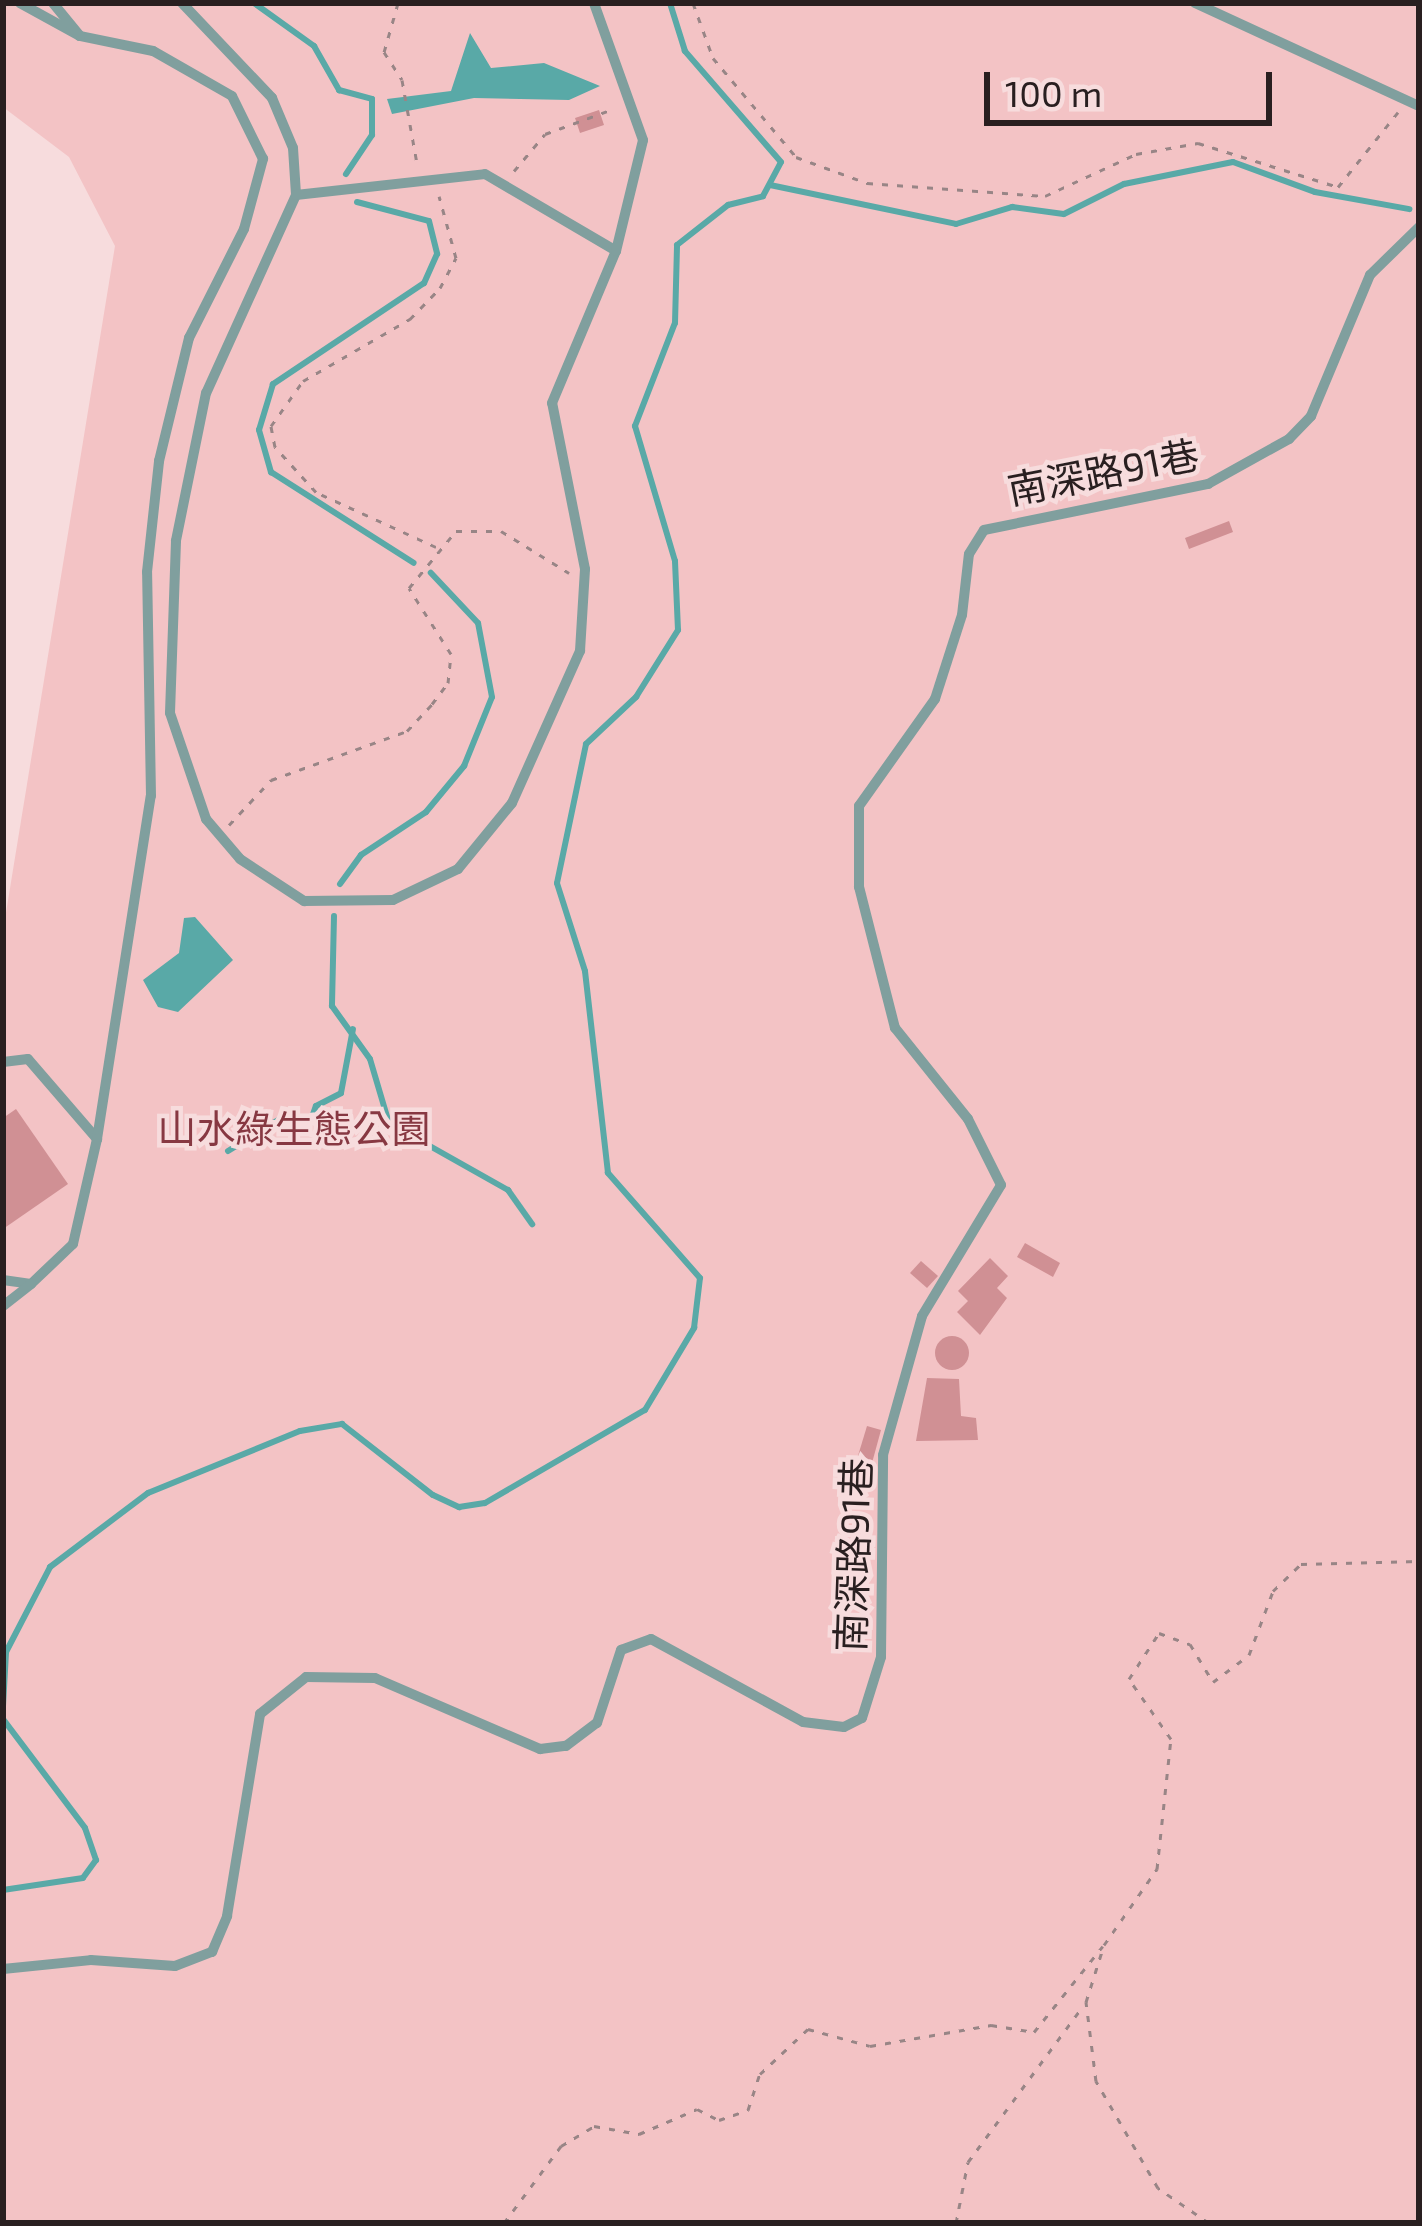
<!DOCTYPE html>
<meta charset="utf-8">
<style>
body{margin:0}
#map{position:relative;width:1422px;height:2226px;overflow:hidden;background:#f7dcdd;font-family:"Exo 2","Noto Sans TC",sans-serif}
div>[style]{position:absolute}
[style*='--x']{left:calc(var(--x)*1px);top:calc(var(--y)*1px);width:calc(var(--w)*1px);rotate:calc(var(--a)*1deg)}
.green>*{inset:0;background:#f3c3c5}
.water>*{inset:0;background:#59a9a7}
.stream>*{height:6px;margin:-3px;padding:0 3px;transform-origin:3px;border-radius:3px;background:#59a9a7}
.building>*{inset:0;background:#d09094}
.round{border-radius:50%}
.path>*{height:3px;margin-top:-1.5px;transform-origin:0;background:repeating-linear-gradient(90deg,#988586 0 6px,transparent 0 15px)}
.service>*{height:10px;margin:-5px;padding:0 5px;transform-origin:5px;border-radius:5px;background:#809f9e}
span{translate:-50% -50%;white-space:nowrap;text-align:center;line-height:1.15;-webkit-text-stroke:9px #f7dcdd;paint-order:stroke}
.street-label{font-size:39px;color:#291f20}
.park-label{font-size:39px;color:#873842}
.frame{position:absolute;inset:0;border:6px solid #291f20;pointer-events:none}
.scale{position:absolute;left:984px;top:72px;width:288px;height:54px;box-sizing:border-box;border:6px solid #291f20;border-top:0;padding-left:15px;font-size:36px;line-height:42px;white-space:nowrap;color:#291f20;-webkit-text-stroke:9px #f7dcdd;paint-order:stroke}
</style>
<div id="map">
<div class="green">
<div style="clip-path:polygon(3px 3px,1419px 3px,1419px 2223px,3px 2223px,3px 931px,115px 246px,69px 157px,3px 107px)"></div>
</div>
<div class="water">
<div style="clip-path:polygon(470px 33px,491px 68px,544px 63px,600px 86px,569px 100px,474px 98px,392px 114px,387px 99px,451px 91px)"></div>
<div style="clip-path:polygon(195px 917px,233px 960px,178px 1012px,158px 1007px,143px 980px,179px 953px,184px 918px)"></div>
</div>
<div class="stream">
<div style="--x:254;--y:3;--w:74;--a:35.6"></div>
<div style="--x:314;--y:46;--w:51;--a:60.4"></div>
<div style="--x:339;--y:90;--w:34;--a:15"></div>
<div style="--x:372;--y:99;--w:36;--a:90"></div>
<div style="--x:372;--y:135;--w:47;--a:123.7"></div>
<div style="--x:770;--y:185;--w:190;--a:11.8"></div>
<div style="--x:956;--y:224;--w:59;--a:-16.9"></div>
<div style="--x:1012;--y:207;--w:52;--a:7.7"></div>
<div style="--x:1064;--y:214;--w:67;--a:-26.6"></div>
<div style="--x:1124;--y:184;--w:111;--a:-11.4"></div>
<div style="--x:1233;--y:162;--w:87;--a:20.1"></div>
<div style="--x:1315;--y:192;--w:96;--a:10.3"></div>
<div style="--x:357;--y:202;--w:74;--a:14.8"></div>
<div style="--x:429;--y:221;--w:34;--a:76"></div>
<div style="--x:437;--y:254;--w:32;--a:114"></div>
<div style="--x:424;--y:283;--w:182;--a:146.2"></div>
<div style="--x:273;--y:384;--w:48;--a:106.9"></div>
<div style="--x:259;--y:430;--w:44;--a:74.1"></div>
<div style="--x:271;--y:472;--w:169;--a:32.5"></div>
<div style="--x:340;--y:884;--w:36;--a:-54"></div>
<div style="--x:361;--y:855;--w:78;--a:-33.5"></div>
<div style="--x:426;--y:812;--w:60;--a:-50.4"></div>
<div style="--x:464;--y:766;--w:74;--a:-67.9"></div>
<div style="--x:492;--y:697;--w:75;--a:-100.7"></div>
<div style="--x:478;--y:623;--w:69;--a:-133.2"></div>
<div style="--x:334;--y:916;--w:90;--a:91.3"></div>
<div style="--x:332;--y:1006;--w:65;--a:54.4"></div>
<div style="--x:370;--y:1059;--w:67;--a:73.5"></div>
<div style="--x:389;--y:1123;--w:137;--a:29.4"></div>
<div style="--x:508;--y:1190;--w:42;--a:54.8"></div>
<div style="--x:228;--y:1151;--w:65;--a:-31.7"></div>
<div style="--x:283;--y:1117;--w:28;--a:13"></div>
<div style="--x:310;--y:1123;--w:18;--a:-71"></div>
<div style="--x:316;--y:1106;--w:28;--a:-27"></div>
<div style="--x:341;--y:1093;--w:65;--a:-79.4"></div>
<div style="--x:3;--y:1706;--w:54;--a:-86.8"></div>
<div style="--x:6;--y:1652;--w:96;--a:-62.6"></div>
<div style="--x:50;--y:1567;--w:123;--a:-37.1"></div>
<div style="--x:148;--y:1493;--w:164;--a:-22.2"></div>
<div style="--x:300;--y:1431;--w:43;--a:-9.5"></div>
<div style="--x:342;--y:1424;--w:115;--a:38"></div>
<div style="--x:433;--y:1495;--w:29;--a:25"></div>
<div style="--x:459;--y:1507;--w:26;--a:-9"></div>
<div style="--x:485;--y:1503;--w:185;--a:-30.2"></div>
<div style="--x:645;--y:1410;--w:96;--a:-59.1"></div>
<div style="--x:694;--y:1328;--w:50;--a:-83.2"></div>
<div style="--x:700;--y:1278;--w:140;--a:-131.2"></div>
<div style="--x:608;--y:1173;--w:203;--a:-96.5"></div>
<div style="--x:585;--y:971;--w:92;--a:-107.7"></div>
<div style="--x:557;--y:883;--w:142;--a:-78.2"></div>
<div style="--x:586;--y:744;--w:69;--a:-43.2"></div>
<div style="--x:636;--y:697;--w:79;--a:-57.9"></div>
<div style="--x:678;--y:630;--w:69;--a:-92.5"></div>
<div style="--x:675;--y:561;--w:141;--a:-106.5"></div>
<div style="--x:635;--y:426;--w:110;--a:-68.8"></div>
<div style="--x:675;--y:323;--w:78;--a:-88.5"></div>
<div style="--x:677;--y:245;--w:65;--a:-38.1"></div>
<div style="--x:728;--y:205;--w:36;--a:-14"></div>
<div style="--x:763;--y:196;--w:38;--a:-62"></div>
<div style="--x:781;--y:162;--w:147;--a:-130.9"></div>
<div style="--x:685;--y:51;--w:50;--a:-107.4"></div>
<div style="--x:3;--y:1719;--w:136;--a:53"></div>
<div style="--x:85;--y:1828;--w:34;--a:71"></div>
<div style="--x:96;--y:1860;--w:22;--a:126"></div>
<div style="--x:83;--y:1878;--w:81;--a:171.5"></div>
</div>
<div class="building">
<div style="clip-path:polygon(599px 110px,604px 125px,580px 133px,575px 118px)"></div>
<div style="clip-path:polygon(1229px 521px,1233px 532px,1189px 549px,1185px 538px)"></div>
<div style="clip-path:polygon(16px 1109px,68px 1184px,3px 1229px,3px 1118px)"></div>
<div style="clip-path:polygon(1025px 1243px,1060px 1263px,1053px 1277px,1017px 1257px)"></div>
<div style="clip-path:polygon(990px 1258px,1008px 1276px,997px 1288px,1007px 1298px,980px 1335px,957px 1312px,968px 1301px,958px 1291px)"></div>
<div style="clip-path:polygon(921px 1261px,938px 1276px,927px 1288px,910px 1273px)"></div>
<div class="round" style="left:935px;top:1336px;width:34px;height:34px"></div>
<div style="clip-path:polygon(927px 1378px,959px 1379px,961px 1416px,976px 1418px,978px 1440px,916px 1441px)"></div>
<div style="clip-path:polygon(867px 1426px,881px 1430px,872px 1463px,857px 1459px)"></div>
</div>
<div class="path">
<div style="--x:398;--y:3;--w:51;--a:105.9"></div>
<div style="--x:384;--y:52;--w:33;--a:57"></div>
<div style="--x:402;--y:80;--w:84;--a:79.8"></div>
<div style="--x:693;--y:3;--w:59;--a:70"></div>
<div style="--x:713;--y:58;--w:129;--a:50"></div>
<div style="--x:796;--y:157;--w:76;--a:20.1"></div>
<div style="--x:867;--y:183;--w:178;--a:4.2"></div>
<div style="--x:1045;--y:196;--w:100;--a:-24.8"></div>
<div style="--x:1136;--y:154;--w:63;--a:-10.1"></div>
<div style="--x:1198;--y:143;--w:147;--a:17.4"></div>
<div style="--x:1338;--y:187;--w:96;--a:-51.3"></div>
<div style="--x:514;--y:171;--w:48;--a:-50"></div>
<div style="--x:545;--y:134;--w:72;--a:-20.2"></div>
<div style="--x:436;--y:547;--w:132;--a:-155.4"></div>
<div style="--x:316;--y:492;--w:61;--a:-132.3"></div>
<div style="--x:275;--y:447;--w:21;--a:-101"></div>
<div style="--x:271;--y:426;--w:55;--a:-54.6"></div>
<div style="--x:303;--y:381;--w:124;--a:-30.1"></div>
<div style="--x:410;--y:319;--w:43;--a:-45.9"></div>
<div style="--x:440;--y:288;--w:34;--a:-62"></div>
<div style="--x:456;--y:258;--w:64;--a:-105.3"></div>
<div style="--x:229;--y:825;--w:62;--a:-47"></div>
<div style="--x:271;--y:780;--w:145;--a:-19.8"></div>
<div style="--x:407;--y:731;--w:37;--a:-47"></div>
<div style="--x:432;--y:704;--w:26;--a:-53"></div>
<div style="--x:448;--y:683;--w:29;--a:-84"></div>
<div style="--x:451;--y:654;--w:78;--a:-122.5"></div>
<div style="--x:409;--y:588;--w:74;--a:-50.5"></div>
<div style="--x:456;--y:531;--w:45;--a:0"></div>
<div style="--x:501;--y:531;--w:80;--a:31.7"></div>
<div style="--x:504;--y:2223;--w:96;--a:-53.5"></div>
<div style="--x:561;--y:2146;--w:39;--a:-31"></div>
<div style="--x:594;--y:2126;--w:46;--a:10.1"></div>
<div style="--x:639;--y:2134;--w:63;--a:-23.3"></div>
<div style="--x:697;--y:2109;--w:25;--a:27"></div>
<div style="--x:719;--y:2120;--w:31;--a:-19"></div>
<div style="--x:748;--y:2110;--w:38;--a:-72"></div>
<div style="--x:760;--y:2074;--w:66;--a:-43.2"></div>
<div style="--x:808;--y:2029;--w:64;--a:15.3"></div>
<div style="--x:870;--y:2046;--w:123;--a:-9.8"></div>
<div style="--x:991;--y:2025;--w:44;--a:9.2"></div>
<div style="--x:1034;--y:2032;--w:110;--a:-51.3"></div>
<div style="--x:956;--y:2223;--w:62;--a:-78.9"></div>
<div style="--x:968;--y:2162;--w:194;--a:-53.6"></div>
<div style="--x:1209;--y:2223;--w:62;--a:-145.5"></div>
<div style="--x:1158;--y:2188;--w:124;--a:-120.1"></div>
<div style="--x:1096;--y:2081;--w:80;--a:-97.2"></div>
<div style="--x:1086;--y:2002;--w:60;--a:-72.5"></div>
<div style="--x:1104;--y:1945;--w:93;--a:-55.1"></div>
<div style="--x:1157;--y:1869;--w:131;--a:-83.9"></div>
<div style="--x:1171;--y:1739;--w:73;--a:-125"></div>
<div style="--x:1129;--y:1679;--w:55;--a:-56.9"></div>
<div style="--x:1159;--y:1633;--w:33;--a:20"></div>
<div style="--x:1190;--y:1644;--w:44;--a:58.8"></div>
<div style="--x:1213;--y:1682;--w:45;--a:-36.9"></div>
<div style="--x:1249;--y:1655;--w:68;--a:-69.4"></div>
<div style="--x:1273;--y:1591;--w:39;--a:-44"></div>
<div style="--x:1301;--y:1564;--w:118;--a:-1.5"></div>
</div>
<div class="service">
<div style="--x:20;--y:3;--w:68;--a:28.8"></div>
<div style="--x:182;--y:3;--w:131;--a:46.5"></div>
<div style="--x:272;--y:98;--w:54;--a:67.2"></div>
<div style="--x:293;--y:148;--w:47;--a:86.3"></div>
<div style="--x:296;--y:195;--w:217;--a:114.4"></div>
<div style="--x:206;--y:393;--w:151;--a:101.5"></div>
<div style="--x:176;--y:541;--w:172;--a:92"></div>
<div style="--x:170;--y:713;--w:112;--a:71.2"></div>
<div style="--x:206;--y:819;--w:52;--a:49.6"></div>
<div style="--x:240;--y:859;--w:77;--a:33.3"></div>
<div style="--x:304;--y:901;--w:89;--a:-0.6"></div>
<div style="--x:393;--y:900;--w:72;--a:-25.5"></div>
<div style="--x:458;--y:869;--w:85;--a:-50.7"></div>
<div style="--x:512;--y:803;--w:167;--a:-65.9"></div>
<div style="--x:580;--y:651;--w:82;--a:-86.5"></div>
<div style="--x:585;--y:569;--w:169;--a:-101.2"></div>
<div style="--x:552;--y:403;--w:165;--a:-67.2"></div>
<div style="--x:1195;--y:3;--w:247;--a:24.7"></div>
<div style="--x:296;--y:195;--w:190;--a:-6.3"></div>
<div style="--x:485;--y:174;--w:152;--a:30.4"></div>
<div style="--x:616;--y:251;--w:114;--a:-76.3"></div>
<div style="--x:643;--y:140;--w:145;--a:-109.7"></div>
<div style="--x:3;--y:1062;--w:25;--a:-7"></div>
<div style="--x:28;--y:1059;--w:106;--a:49.2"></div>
<div style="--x:97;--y:1139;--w:347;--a:-81.1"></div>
<div style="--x:151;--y:796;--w:224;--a:-91"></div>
<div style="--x:147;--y:572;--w:112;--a:-83.8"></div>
<div style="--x:159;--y:461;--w:127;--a:-76.3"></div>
<div style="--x:189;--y:338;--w:122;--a:-63.2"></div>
<div style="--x:244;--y:229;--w:73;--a:-74.8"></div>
<div style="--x:263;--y:159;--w:70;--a:-116.2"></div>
<div style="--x:232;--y:96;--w:91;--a:-150.3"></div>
<div style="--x:153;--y:51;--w:75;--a:-168.4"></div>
<div style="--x:80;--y:36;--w:43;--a:-129.3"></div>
<div style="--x:3;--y:1280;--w:28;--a:8"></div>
<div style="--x:31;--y:1284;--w:58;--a:-43.6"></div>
<div style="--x:73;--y:1244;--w:108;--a:-77.1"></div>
<div style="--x:3;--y:1306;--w:36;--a:-38"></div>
<div style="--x:3;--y:1969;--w:88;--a:-5.8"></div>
<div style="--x:91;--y:1960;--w:84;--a:4.1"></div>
<div style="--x:175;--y:1966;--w:40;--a:-21"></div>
<div style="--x:212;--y:1952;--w:39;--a:-67"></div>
<div style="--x:227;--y:1916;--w:205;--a:-80.7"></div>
<div style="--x:260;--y:1714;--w:59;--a:-38.8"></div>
<div style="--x:306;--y:1677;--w:69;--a:0.8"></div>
<div style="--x:375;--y:1678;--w:180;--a:23.3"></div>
<div style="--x:540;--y:1749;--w:26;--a:-7"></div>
<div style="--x:566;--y:1746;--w:39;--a:-37"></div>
<div style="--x:597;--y:1723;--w:77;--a:-71.8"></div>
<div style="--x:621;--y:1650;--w:32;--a:-20"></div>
<div style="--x:651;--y:1639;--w:173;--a:28.6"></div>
<div style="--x:803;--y:1722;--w:41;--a:7"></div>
<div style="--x:844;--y:1727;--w:20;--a:-27"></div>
<div style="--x:862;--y:1718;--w:64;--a:-72.7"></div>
<div style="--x:881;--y:1657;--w:202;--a:-89.4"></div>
<div style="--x:883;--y:1455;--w:144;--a:-74.3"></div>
<div style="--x:922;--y:1316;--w:153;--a:-58.9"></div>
<div style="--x:1001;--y:1185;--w:74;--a:-116.6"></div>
<div style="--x:968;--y:1119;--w:117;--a:-128.7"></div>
<div style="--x:895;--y:1028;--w:146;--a:-104.3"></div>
<div style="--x:859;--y:887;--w:81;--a:-90"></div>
<div style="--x:859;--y:806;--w:131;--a:-54.6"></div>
<div style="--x:935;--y:699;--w:88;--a:-72.2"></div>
<div style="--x:962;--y:615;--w:61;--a:-83.5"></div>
<div style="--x:969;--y:554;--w:28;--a:-58"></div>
<div style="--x:984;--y:530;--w:229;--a:-11.6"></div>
<div style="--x:1208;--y:484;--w:93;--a:-29.1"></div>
<div style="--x:1289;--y:439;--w:32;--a:-46"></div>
<div style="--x:1311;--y:416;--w:153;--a:-67.3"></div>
<div style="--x:1370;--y:275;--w:69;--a:-44.4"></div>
</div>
<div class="street-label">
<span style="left:1103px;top:472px;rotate:-11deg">南深路91巷</span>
<span style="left:853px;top:1555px;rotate:-88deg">南深路91巷</span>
</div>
<div class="park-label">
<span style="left:294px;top:1128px">山水綠生態公園</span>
</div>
<div class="frame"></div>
<div class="scale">100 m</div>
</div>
